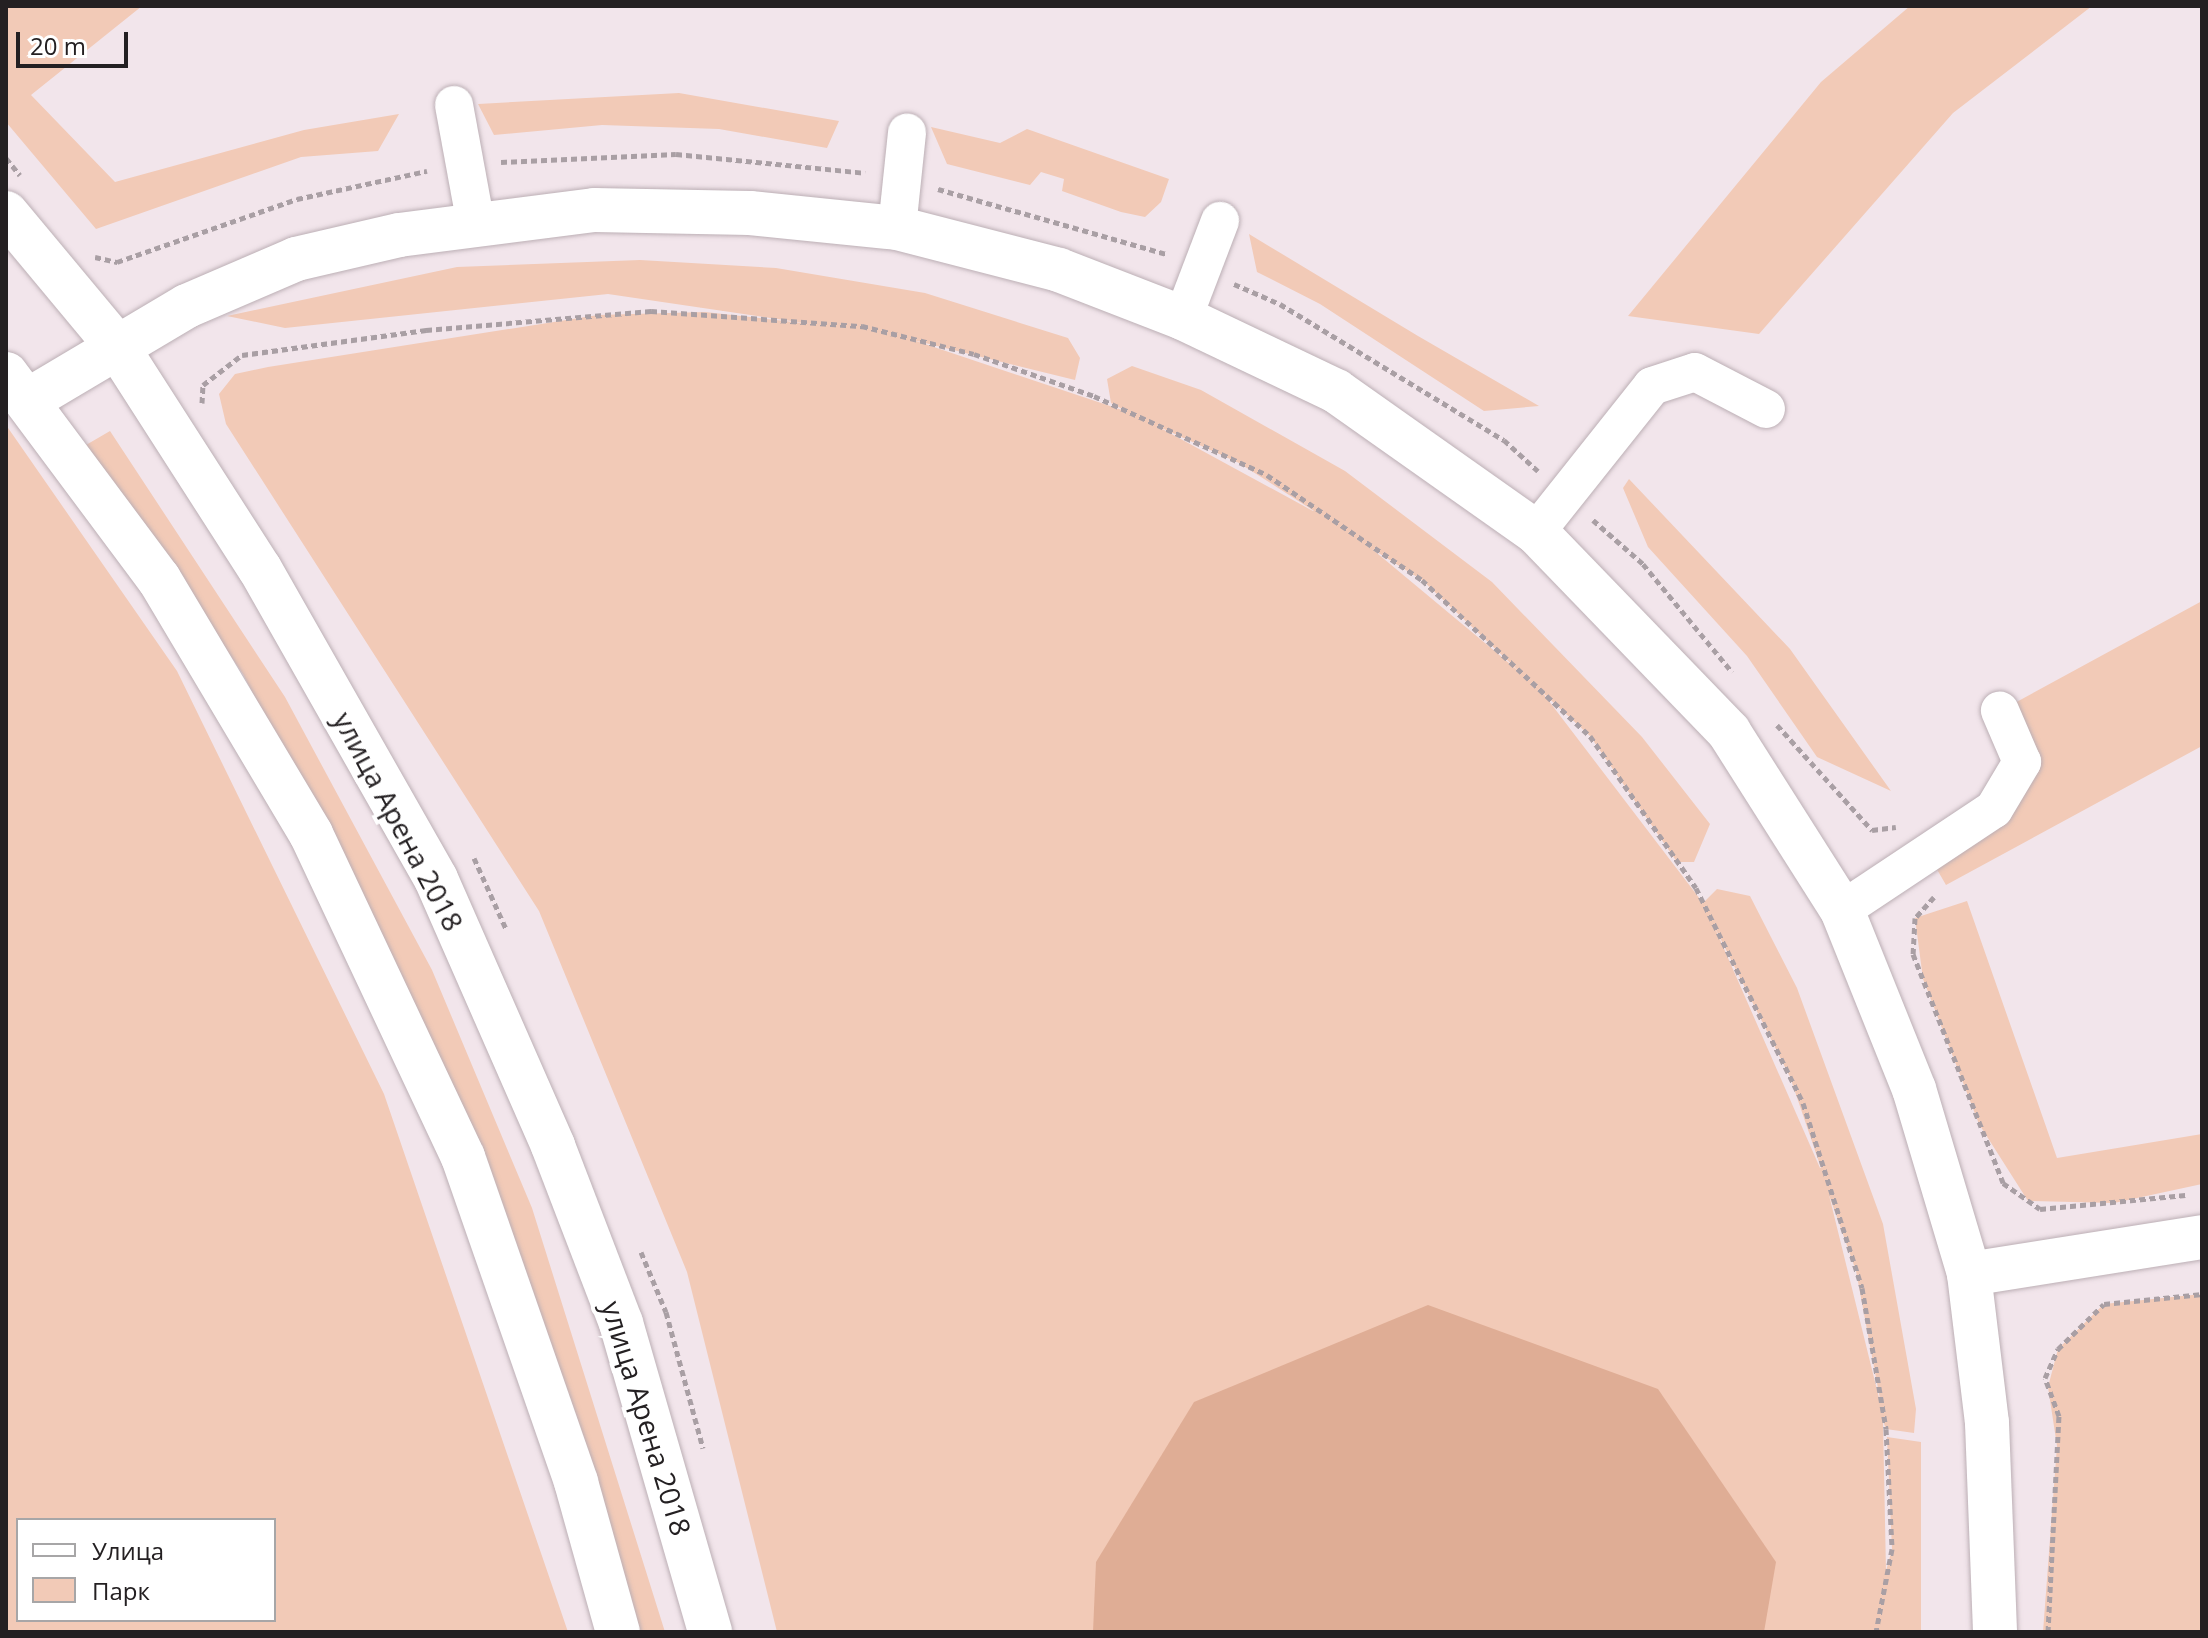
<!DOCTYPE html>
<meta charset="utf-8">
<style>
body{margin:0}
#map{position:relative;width:2208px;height:1638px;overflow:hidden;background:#f2e5eb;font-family:"Open Sans",sans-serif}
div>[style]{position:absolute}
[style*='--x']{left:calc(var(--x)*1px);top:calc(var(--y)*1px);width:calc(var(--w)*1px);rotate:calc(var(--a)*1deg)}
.green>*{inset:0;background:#f2cab7}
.forest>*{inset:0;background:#dfad95}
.path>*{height:5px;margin-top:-2.5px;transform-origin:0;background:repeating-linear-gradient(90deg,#a99fa4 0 6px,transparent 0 10px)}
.roads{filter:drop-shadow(0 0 2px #bcafb5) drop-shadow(0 0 2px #bcafb5)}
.minor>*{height:38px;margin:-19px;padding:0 19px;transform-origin:19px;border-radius:19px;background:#fff}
.major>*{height:44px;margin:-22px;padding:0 22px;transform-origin:22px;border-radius:22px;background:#fff}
span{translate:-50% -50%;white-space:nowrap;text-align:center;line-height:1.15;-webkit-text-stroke:8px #fff;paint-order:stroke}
.street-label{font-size:28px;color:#242022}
.frame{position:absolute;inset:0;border:8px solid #242022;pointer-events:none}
.legend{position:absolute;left:16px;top:1518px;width:260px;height:104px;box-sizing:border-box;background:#fff;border:2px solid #a7a6a7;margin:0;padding:10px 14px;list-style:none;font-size:24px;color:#242022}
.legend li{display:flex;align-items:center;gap:16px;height:40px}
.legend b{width:40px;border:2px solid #a7a6a7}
.scale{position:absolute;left:16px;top:32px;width:112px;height:36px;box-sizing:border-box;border:4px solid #242022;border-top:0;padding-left:10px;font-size:24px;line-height:28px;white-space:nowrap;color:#242022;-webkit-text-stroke:6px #fff;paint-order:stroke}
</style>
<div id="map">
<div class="green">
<div style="clip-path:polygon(6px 6px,142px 6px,31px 95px,115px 182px,304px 130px,399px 114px,378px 151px,301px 157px,96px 229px,6px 122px)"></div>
<div style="clip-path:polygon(1910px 6px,2092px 6px,1953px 113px,1759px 334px,1628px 316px,1821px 82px)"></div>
<div style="clip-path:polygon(679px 93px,839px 121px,827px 148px,719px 129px,602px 125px,494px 135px,478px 104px)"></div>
<div style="clip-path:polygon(931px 127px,1000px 143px,1027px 129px,1169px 179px,1161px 202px,1145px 217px,1121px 212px,1062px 191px,1064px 179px,1041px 172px,1030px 185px,947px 164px)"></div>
<div style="clip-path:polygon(1249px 234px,1418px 336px,1539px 406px,1484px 411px,1320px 304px,1257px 272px)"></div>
<div style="clip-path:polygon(evenodd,640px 260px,776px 268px,925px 293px,1068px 338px,1080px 358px,1075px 380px,913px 340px,1128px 412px,1111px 403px,1107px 379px,1132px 366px,1201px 390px,1345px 471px,1492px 582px,1642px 737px,1710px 824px,1694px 862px,1677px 862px,1590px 736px,1542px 692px,1703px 903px,1717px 889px,1750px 896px,1797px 988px,1883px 1224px,1916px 1409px,1914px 1433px,1886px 1429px,1883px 1421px,1886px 1571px,1892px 1549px,1887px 1437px,1921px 1442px,1921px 1632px,777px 1632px,687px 1272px,539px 911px,226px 424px,219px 394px,235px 374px,268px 367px,598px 315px,705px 312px,812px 324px,608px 294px,285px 328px,227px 316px,457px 267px,640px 260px,1155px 425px,1239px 463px,1314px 511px,1313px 511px,1155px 425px,640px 260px,1372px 549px,1422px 580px,1521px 673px,1372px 549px,640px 260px,1714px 926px,1790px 1077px,1821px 1168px,1820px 1168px,1714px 926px,640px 260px,1829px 1195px,1856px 1271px,1880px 1399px,1879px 1398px,1829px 1195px)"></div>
<div style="clip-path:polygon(evenodd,6px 425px,177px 671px,384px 1094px,568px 1632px,6px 1632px,6px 425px,18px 1520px,274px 1520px,274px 1620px,18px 1620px,18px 1520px)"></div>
<div style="clip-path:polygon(110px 431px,285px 697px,432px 970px,532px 1208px,665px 1632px,637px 1632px,463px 1110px,243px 674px,86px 445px)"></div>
<div style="clip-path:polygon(1629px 479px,1790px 649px,1891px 791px,1817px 757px,1747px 656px,1648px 547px,1623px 488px)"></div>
<div style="clip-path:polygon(2202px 601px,2202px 746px,1946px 885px,1928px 854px,2021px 762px,2000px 711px)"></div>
<div style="clip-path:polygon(1967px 901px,2057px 1158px,2202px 1134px,2202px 1184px,2114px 1203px,2028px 1201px,1979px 1124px,1923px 979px,1915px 918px)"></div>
<div style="clip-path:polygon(2202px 1294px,2202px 1632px,2043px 1632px,2057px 1446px,2048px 1387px,2058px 1349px,2104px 1304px)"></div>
</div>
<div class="forest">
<div style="clip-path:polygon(1428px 1305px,1658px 1389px,1776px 1562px,1764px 1632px,1093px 1632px,1096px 1562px,1194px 1402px)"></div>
</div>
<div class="path">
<div style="--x:6;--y:158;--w:22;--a:51"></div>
<div style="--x:501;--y:162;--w:175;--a:-2.6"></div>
<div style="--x:676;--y:154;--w:190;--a:5.7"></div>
<div style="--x:938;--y:189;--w:237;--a:15.9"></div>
<div style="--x:95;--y:257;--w:23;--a:13"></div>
<div style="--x:117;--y:262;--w:191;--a:-19.3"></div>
<div style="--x:297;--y:199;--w:133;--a:-12.2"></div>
<div style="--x:1234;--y:284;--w:50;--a:23.5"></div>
<div style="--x:1280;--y:304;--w:262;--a:31.3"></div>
<div style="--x:1504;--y:440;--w:46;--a:42.4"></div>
<div style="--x:202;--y:403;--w:18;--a:-87"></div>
<div style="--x:203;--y:385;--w:49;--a:-37.6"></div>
<div style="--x:242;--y:355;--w:186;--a:-7.7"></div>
<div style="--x:426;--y:330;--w:226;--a:-4.8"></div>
<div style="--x:651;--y:311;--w:212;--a:4.1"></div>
<div style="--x:862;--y:326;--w:115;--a:14"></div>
<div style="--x:974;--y:354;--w:127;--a:19.3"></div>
<div style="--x:1094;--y:396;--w:190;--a:24.5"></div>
<div style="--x:1267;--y:475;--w:187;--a:34.1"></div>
<div style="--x:1422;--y:580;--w:229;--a:42.9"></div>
<div style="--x:1590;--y:736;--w:185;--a:55.1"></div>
<div style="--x:1696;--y:888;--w:240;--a:63.5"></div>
<div style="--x:1803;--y:1103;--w:194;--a:72.3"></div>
<div style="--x:1862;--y:1288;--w:143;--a:80.3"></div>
<div style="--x:1886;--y:1429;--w:120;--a:87.1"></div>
<div style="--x:1892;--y:1549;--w:85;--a:100.9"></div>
<div style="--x:1593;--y:520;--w:67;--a:41.3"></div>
<div style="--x:1643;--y:564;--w:140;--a:50.5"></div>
<div style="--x:1777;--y:725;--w:142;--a:47.9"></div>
<div style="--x:1872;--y:830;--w:24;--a:-7"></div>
<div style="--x:474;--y:858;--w:78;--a:65.7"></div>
<div style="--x:1934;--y:897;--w:28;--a:132"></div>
<div style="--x:1915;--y:918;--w:36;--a:93"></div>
<div style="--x:1913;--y:954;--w:246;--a:68.5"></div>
<div style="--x:2003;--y:1183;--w:45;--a:35.1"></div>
<div style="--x:2040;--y:1209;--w:146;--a:-5.5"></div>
<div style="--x:641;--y:1252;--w:65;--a:67.4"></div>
<div style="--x:666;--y:1312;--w:141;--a:74.8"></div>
<div style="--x:2048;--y:1632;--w:216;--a:-87.1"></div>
<div style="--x:2059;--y:1416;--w:40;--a:-110.2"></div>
<div style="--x:2045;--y:1378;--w:32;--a:-66"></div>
<div style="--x:2058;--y:1349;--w:64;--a:-44.4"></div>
<div style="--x:2104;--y:1304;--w:99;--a:-5.8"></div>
</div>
<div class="roads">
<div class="minor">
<div style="--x:454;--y:105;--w:122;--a:79.6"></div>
<div style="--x:897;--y:228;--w:96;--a:-84"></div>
<div style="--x:1183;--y:318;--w:104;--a:-69.1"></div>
<div style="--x:1536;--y:532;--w:186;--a:-51.5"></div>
<div style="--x:1652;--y:386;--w:45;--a:-18"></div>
<div style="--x:1695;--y:372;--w:80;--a:27.5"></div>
<div style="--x:1842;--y:910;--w:182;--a:-33.6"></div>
<div style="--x:1994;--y:809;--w:55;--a:-59.2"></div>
<div style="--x:2022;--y:762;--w:56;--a:-113.3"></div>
</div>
<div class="major">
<div style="--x:6;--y:213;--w:172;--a:50.2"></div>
<div style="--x:116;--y:345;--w:266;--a:57.3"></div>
<div style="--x:260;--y:569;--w:356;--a:60.4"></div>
<div style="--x:436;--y:879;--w:292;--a:66.3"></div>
<div style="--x:553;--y:1146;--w:190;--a:69"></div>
<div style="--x:621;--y:1323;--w:322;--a:73.9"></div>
<div style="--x:6;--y:374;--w:256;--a:53.3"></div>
<div style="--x:159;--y:579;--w:297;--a:59.2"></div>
<div style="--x:311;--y:834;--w:357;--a:64.8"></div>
<div style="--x:463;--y:1157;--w:344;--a:70.8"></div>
<div style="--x:576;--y:1482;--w:156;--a:74.4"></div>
<div style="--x:27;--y:401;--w:186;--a:-30.7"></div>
<div style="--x:187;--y:306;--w:119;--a:-23.3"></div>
<div style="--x:296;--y:259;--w:106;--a:-13.1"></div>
<div style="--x:399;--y:235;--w:197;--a:-7.3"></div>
<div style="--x:594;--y:210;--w:156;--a:1.1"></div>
<div style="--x:750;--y:213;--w:148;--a:5.8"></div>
<div style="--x:897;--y:228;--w:167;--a:14.5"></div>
<div style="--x:1059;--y:270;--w:133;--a:21.2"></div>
<div style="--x:1183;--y:318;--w:170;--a:25.5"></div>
<div style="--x:1336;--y:391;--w:245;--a:35.2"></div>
<div style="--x:1536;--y:532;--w:278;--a:46"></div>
<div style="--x:1729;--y:732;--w:211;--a:57.6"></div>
<div style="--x:1842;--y:910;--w:193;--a:68.1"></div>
<div style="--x:1914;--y:1089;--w:193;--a:73.4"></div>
<div style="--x:1969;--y:1274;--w:150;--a:83.1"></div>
<div style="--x:1987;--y:1423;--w:209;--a:87.8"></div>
<div style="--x:1969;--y:1274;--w:236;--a:-9"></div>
</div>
</div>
<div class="street-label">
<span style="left:399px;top:821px;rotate:62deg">улица Арена 2018</span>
<span style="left:647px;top:1418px;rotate:73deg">улица Арена 2018</span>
</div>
<div class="frame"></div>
<ul class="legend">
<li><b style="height:10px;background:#fff"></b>Улица</li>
<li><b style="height:22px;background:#f2cab7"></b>Парк</li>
</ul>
<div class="scale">20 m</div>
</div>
